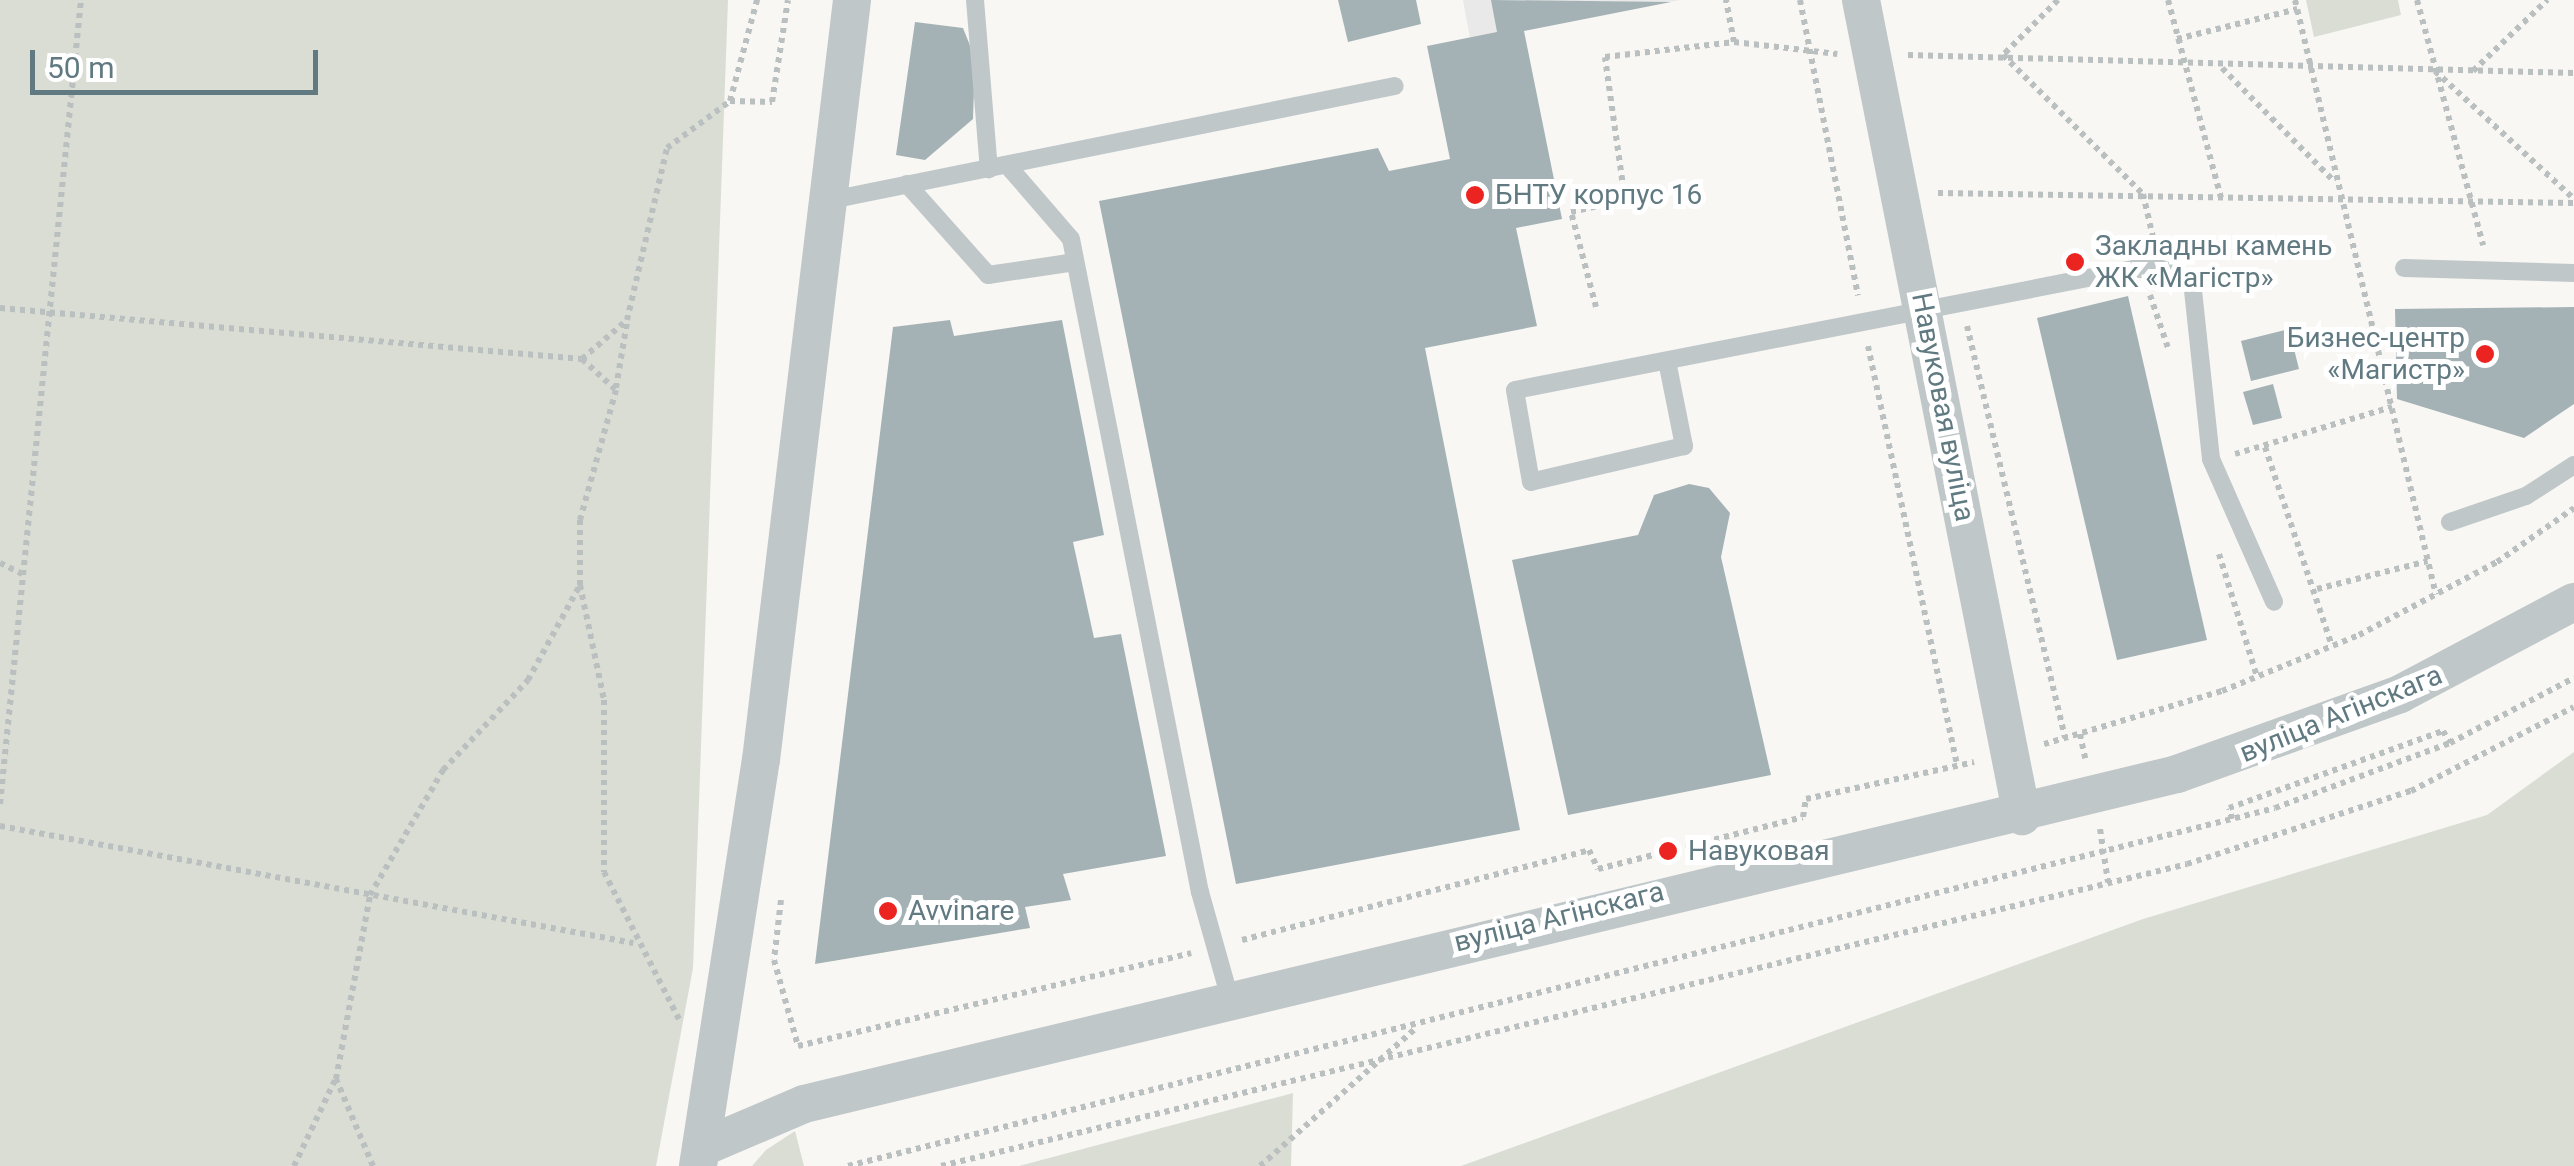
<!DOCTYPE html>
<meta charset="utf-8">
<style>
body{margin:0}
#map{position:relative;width:2574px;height:1166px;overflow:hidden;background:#f8f7f4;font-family:Roboto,sans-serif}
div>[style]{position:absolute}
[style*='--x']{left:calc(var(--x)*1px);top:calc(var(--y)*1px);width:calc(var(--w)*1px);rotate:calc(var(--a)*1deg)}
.built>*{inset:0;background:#e8e9e8}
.green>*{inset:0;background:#d9ddd3}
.building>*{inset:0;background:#a4b2b5}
.path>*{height:6px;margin-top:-3px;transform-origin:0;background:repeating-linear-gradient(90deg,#babfc0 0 5px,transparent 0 10px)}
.service>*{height:18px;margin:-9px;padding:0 9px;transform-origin:9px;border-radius:9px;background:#c0c7c9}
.minor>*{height:38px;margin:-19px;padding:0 19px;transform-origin:19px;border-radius:19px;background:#c0c7c9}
.dots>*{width:28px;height:28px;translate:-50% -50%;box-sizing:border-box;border:5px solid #fff;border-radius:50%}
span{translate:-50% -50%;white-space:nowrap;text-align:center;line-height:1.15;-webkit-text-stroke:10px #fff;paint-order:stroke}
.poi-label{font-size:28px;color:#617a81}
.left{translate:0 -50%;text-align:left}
.right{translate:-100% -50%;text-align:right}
.street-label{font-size:28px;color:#617a81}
.scale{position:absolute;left:30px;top:50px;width:288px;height:45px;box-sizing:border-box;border:5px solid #617a81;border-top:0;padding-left:12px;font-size:30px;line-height:35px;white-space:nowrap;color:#617a81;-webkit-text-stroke:8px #fff;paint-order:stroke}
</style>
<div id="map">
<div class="built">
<div style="clip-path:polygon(1463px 0,1680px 0,1470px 38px)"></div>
</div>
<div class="green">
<div style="clip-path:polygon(0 0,728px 0,693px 968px,656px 1166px,0 1166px)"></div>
<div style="clip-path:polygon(2306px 0,2398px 0,2401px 15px,2314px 37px)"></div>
<div style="clip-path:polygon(2574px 752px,2574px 1166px,1461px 1166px,2143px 919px,2487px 815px)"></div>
<div style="clip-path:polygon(1293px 1093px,1291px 1166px,1019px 1166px)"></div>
<div style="clip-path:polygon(795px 1131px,804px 1166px,752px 1166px,766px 1150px)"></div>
</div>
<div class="building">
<div style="clip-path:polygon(1338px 0,1416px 0,1421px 24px,1348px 42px)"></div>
<div style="clip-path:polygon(1491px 0,1671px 2px,1524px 31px,1562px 219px,1516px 228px,1537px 326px,1425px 348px,1520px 830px,1236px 884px,1099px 201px,1378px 148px,1389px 171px,1450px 159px,1427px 46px,1497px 32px)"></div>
<div style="clip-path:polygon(915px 22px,963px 28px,975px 58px,973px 119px,925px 160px,896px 155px)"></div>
<div style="clip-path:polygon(2128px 296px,2207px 640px,2117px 660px,2037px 318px)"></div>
<div style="clip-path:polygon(2574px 307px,2574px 404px,2524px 438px,2397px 399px,2395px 309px)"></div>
<div style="clip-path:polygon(950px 320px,954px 336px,1062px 320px,1104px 535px,1073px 542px,1094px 638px,1121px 634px,1166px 856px,1063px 874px,1071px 900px,1025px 907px,1030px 928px,815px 964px,893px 327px)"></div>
<div style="clip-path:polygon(2289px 329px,2299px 369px,2251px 381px,2241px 341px)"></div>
<div style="clip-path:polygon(2273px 384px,2282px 418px,2253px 425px,2243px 392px)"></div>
<div style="clip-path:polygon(1689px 484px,1709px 488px,1730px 513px,1721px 557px,1771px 775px,1568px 815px,1512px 560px,1638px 535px,1654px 495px)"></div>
</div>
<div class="path">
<div style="--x:1800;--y:0;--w:301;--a:78.9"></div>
<div style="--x:2058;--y:0;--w:78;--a:135"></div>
<div style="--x:2003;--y:55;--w:197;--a:44.8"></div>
<div style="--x:2143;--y:194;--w:53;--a:77"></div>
<div style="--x:2168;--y:0;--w:205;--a:75"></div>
<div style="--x:2295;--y:0;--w:611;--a:76.67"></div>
<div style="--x:2417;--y:0;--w:254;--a:74.9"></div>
<div style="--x:2177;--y:39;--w:124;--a:-14"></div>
<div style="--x:1734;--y:42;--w:104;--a:6.6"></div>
<div style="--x:1908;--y:55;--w:666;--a:1.55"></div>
<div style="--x:2222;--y:68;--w:158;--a:45.3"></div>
<div style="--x:2435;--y:71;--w:189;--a:42.6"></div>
<div style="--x:2473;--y:71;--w:103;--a:-43.8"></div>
<div style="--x:730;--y:101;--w:105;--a:-75"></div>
<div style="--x:1938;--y:193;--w:636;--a:0.9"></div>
<div style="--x:2150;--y:295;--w:56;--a:71.2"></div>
<div style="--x:1596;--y:307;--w:98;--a:-104.7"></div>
<div style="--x:1571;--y:212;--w:55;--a:-12.5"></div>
<div style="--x:1625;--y:200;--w:144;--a:-98"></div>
<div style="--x:1605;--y:57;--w:130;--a:-6.6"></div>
<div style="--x:1734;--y:42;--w:43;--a:-100.8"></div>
<div style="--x:0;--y:308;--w:584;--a:5.01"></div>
<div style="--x:582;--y:359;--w:46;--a:42.4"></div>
<div style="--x:616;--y:390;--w:135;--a:105.5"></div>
<div style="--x:580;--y:520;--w:65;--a:90"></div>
<div style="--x:580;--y:585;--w:117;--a:78.2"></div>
<div style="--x:604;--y:700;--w:172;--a:90"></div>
<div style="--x:604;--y:872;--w:167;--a:63"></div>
<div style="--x:1967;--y:326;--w:423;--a:76.6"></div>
<div style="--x:1868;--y:346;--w:429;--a:78"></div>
<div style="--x:582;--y:359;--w:60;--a:-40.9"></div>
<div style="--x:627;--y:320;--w:177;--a:-76.9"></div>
<div style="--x:667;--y:148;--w:79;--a:-36.7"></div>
<div style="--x:730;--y:101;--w:42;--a:1.4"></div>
<div style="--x:772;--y:102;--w:103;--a:-81.1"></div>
<div style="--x:616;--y:388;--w:67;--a:-80.5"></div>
<div style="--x:2265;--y:447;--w:210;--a:71.4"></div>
<div style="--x:2235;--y:454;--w:164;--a:-16.7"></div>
<div style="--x:2219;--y:554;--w:129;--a:72.8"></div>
<div style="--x:0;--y:563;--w:25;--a:26"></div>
<div style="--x:2317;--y:589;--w:114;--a:-14.2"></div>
<div style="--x:2080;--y:734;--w:25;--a:78"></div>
<div style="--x:2044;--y:744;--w:186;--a:-16.6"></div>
<div style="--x:2222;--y:691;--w:148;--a:-22.2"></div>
<div style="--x:2359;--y:635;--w:156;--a:-27.9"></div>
<div style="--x:2497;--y:562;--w:94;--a:-35"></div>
<div style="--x:0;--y:804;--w:808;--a:-84.25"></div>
<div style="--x:2232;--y:819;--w:11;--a:-105"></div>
<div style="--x:2229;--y:808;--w:227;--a:-19.8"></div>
<div style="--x:2443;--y:731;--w:14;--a:60"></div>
<div style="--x:0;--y:826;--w:644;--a:10.47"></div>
<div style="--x:2100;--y:829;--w:54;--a:81.4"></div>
<div style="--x:781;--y:900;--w:60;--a:96.7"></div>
<div style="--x:774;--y:960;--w:89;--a:74.4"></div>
<div style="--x:798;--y:1046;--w:404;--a:-13.3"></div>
<div style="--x:1242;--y:940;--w:358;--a:-14.5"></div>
<div style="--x:1589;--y:850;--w:21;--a:65"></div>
<div style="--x:1598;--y:869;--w:211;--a:-14.2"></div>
<div style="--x:1803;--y:817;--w:18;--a:-81"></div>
<div style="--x:1806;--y:799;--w:172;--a:-12.4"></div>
<div style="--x:294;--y:1166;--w:95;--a:-64.5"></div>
<div style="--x:373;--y:1166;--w:95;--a:-113"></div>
<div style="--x:336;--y:1079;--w:187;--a:-79.5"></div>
<div style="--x:370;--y:895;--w:145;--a:-59.7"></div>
<div style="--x:443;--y:770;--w:124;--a:-46.6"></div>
<div style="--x:528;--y:680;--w:108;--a:-61.3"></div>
<div style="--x:848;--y:1166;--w:1471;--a:-14.08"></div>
<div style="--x:2275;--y:808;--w:187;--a:-20.4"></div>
<div style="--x:2450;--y:743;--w:140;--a:-27.7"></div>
<div style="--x:941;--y:1166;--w:1282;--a:-13.62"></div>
<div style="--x:2187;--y:864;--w:236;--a:-18.1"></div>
<div style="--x:2411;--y:791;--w:183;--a:-27.3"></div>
<div style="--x:1260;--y:1166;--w:208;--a:-41.5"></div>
</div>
<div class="service">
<div style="--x:975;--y:0;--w:170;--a:85.3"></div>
<div style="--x:1008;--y:166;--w:96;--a:49.2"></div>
<div style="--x:1071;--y:239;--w:666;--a:78.83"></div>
<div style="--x:1200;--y:892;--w:111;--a:74.3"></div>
<div style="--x:907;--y:184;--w:122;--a:48.3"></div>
<div style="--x:988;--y:275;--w:88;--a:-8.5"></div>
<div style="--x:831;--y:200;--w:575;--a:-11.43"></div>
<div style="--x:2404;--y:268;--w:170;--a:1.7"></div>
<div style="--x:1667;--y:361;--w:87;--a:78.7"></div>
<div style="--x:1684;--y:446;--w:157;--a:166.8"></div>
<div style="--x:1531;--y:482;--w:93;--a:-99.9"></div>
<div style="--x:1515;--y:390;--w:631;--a:-11.06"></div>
<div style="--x:2134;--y:269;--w:27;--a:0"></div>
<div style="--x:2161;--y:269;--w:33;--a:21"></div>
<div style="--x:2192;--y:281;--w:179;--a:83.9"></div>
<div style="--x:2211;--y:459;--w:156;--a:66.2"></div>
<div style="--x:2450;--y:522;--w:80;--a:-18.9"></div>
<div style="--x:2526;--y:496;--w:57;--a:-32.9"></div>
</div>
<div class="minor">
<div style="--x:1861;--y:0;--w:832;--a:78.84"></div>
<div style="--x:701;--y:1148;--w:112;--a:-23.1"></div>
<div style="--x:804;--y:1104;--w:1412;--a:-13.51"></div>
<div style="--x:2177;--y:774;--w:237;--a:-19.7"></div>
<div style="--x:2400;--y:694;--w:197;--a:-27.9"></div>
<div style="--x:698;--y:1166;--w:411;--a:-81.2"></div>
<div style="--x:761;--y:760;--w:765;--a:-83.17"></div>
</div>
<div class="dots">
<div style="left:1475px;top:195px;background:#eb2421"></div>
<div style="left:2075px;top:262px;background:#eb2421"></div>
<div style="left:2485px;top:354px;background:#eb2421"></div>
<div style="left:1668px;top:851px;background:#eb2421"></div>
<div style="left:888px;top:911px;background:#eb2421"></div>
</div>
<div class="poi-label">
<span class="left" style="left:1495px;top:195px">БНТУ корпус 16</span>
<span class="left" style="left:2095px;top:262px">Закладны камень<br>ЖК «Магістр»</span>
<span class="right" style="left:2465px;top:354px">Бизнес-центр<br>«Магистр»</span>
<span class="left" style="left:1688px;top:851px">Навуковая</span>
<span class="left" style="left:908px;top:911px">Avvinare</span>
</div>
<div class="street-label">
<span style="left:1943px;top:407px;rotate:79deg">Навуковая вуліца</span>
<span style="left:2341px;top:714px;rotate:-22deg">вуліца Агінскага</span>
<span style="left:1559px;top:917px;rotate:-14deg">вуліца Агінскага</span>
</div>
<div class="scale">50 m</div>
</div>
